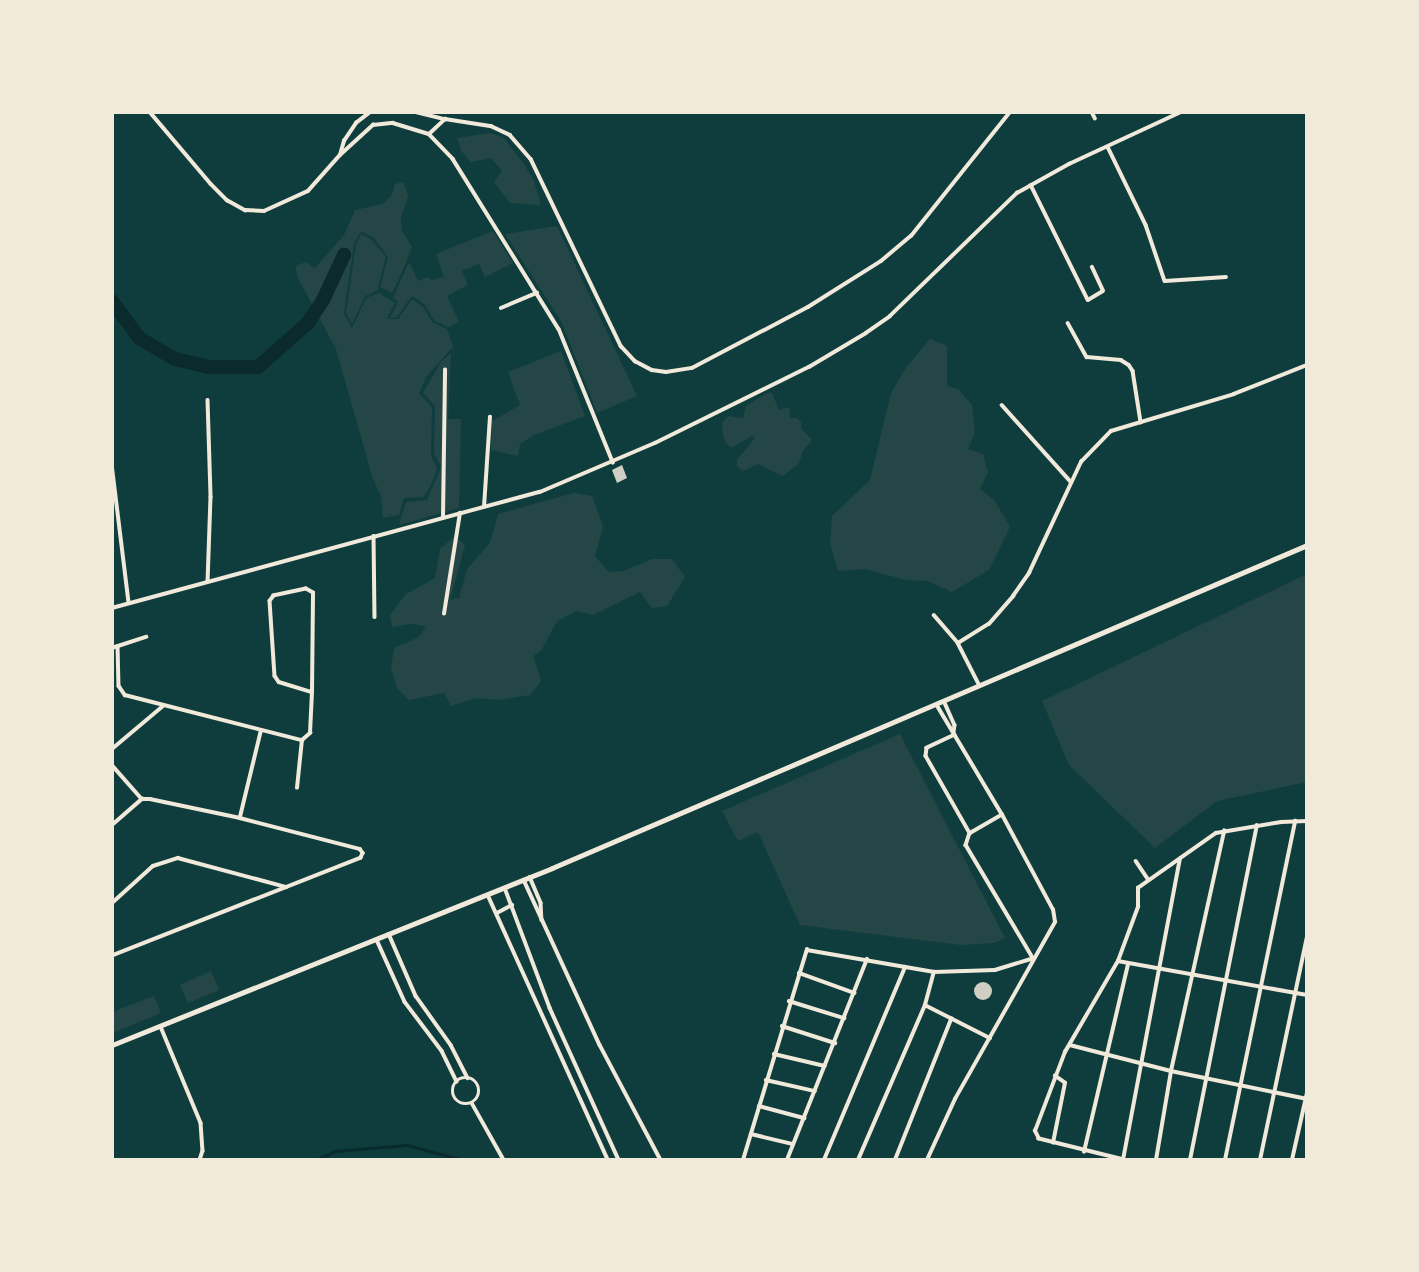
<!DOCTYPE html>
<style>
body{margin:0}
#map{position:relative;width:1419px;height:1272px;overflow:hidden;background:#0f3d3e;font-family:"Playfair Display",serif}
div>[style]{position:absolute}
[style*='--x']{left:calc(var(--x)*1px);top:calc(var(--y)*1px);width:calc(var(--w)*1px);rotate:calc(var(--a)*1deg)}
.green>*{inset:0;background:#244646}
.stream>*{height:2.5px;margin:-1.25px;padding:0 1.25px;transform-origin:1.25px;border-radius:1.25px;background:#0a2a2b}
.river>*{height:14px;margin:-7px;padding:0 7px;transform-origin:7px;border-radius:7px;background:#0a2a2b}
.building>*{inset:0;background:#cfcfc3}
.round{border-radius:50%}
.minor>*{height:3.5px;margin:-1.75px;padding:0 1.75px;transform-origin:1.75px;border-radius:1.75px;background:#f1e9da}
.minor>.ring{margin:-1.75px;padding:0;box-sizing:content-box;background:none;border:3.5px solid #f1e9da;border-radius:50%}
.tertiary>*{height:3.5px;margin:-1.75px;padding:0 1.75px;transform-origin:1.75px;border-radius:1.75px;background:#f1e9da}
.trunk>*{height:5px;margin:-2.5px;padding:0 2.5px;transform-origin:2.5px;border-radius:2.5px;background:#f1e9da}
span{translate:-50% -50%;white-space:nowrap;text-align:center;line-height:1.15;-webkit-text-stroke:7px #f1e9da;paint-order:stroke}
.frame{position:absolute;inset:0;border:114px solid #f1e9da;pointer-events:none}
</style>
<div id="map">
<div class="green">
<div style="clip-path:polygon(489px 133px,503px 137px,524px 164px,534px 181px,541px 205px,510px 203px,494px 182px,502px 171px,491px 158px,471px 162px,462px 152px,457px 138px)"></div>
<div style="clip-path:polygon(403px 182px,408px 196px,401px 218px,402px 231px,412px 247px,402px 272px,392px 293px,380px 287px,388px 257px,374px 238px,361px 231px,354px 244px,344px 314px,352px 328px,366px 298px,379px 293px,395px 303px,387px 319px,398px 319px,412px 299px,423px 307px,432px 322px,447px 329px,453px 347px,426px 377px,419px 393px,432px 407px,431px 456px,437px 469px,431px 485px,424px 497px,404px 498px,399px 515px,383px 518px,381px 496px,373px 479px,336px 349px,299px 280px,295px 266px,306px 262px,315px 268px,344px 235px,355px 210px,383px 204px,392px 195px,395px 184px)"></div>
<div style="clip-path:polygon(557px 226px,637px 396px,597px 413px,561px 321px,505px 234px)"></div>
<div style="clip-path:polygon(493px 231px,513px 263px,485px 277px,479px 264px,462px 271px,468px 285px,447px 296px,459px 322px,448px 327px,435px 321px,424px 304px,412px 296px,397px 317px,390px 318px,398px 302px,393px 298px,409px 262px,418px 281px,429px 277px,431px 280px,444px 277px,436px 254px)"></div>
<div style="clip-path:polygon(361px 234px,371px 239px,386px 257px,377px 291px,365px 296px,352px 324px,346px 313px,356px 245px)"></div>
<div style="clip-path:polygon(930px 339px,947px 346px,947px 386px,958px 389px,972px 405px,975px 432px,968px 449px,983px 454px,988px 472px,980px 489px,995px 501px,1010px 527px,989px 570px,952px 592px,928px 581px,906px 580px,865px 569px,838px 571px,830px 542px,832px 516px,870px 480px,891px 393px,905px 369px)"></div>
<div style="clip-path:polygon(561px 351px,585px 416px,534px 435px,520px 444px,518px 456px,491px 450px,492px 421px,520px 405px,508px 372px)"></div>
<div style="clip-path:polygon(451px 353px,448px 419px,461px 419px,459px 508px,399px 525px,406px 502px,427px 500px,441px 467px,434px 453px,435px 406px,423px 393px,441px 362px)"></div>
<div style="clip-path:polygon(767px 393px,772px 393px,779px 410px,789px 407px,790px 418px,797px 418px,801px 422px,801px 428px,812px 440px,803px 451px,799px 463px,783px 476px,758px 464px,743px 471px,737px 466px,737px 460px,755px 438px,752px 436px,731px 448px,725px 442px,723px 433px,722px 423px,728px 416px,743px 418px,746px 406px)"></div>
<div style="clip-path:polygon(574px 493px,592px 496px,603px 526px,595px 556px,609px 572px,624px 571px,652px 559px,672px 559px,685px 577px,667px 606px,652px 608px,640px 592px,593px 615px,577px 611px,557px 621px,541px 651px,533px 656px,541px 681px,530px 695px,498px 700px,476px 698px,451px 706px,444px 693px,409px 700px,397px 688px,391px 668px,394px 648px,419px 637px,426px 626px,411px 624px,392px 627px,390px 615px,406px 594px,435px 578px,440px 549px,455px 536px,465px 545px,450px 600px,459px 598px,467px 569px,490px 543px,498px 514px)"></div>
<div style="clip-path:polygon(1307px 574px,1307px 782px,1217px 801px,1155px 848px,1069px 765px,1042px 701px)"></div>
<div style="clip-path:polygon(900px 734px,1005px 938px,994px 943px,961px 945px,800px 925px,758px 832px,738px 841px,722px 811px)"></div>
<div style="clip-path:polygon(211px 971px,219px 990px,188px 1003px,180px 985px)"></div>
<div style="clip-path:polygon(154px 996px,161px 1013px,113px 1033px,112px 1012px)"></div>
</div>
<div class="stream">
<div style="--x:316;--y:1160;--w:21;--a:-25"></div>
<div style="--x:335;--y:1151;--w:72;--a:-4.8"></div>
<div style="--x:407;--y:1145;--w:59;--a:14.7"></div>
</div>
<div class="river">
<div style="--x:112;--y:301;--w:46;--a:53.9"></div>
<div style="--x:139;--y:338;--w:42;--a:30.3"></div>
<div style="--x:175;--y:359;--w:36;--a:13"></div>
<div style="--x:210;--y:367;--w:48;--a:0"></div>
<div style="--x:258;--y:367;--w:65;--a:-41.3"></div>
<div style="--x:307;--y:324;--w:29;--a:-56"></div>
<div style="--x:323;--y:300;--w:50;--a:-65"></div>
</div>
<div class="building">
<div style="clip-path:polygon(622px 465px,627px 478px,617px 483px,612px 470px)"></div>
<div class="round" style="left:974px;top:982px;width:18px;height:18px"></div>
</div>
<div class="minor">
<div style="--x:416;--y:112;--w:30;--a:14"></div>
<div style="--x:1092;--y:112;--w:7;--a:63"></div>
<div style="--x:429;--y:134;--w:22;--a:-43"></div>
<div style="--x:445;--y:119;--w:47;--a:8.7"></div>
<div style="--x:491;--y:126;--w:21;--a:25"></div>
<div style="--x:510;--y:135;--w:32;--a:49"></div>
<div style="--x:531;--y:159;--w:208;--a:64.3"></div>
<div style="--x:621;--y:346;--w:21;--a:47"></div>
<div style="--x:635;--y:361;--w:19;--a:28"></div>
<div style="--x:652;--y:370;--w:14;--a:8"></div>
<div style="--x:666;--y:372;--w:26;--a:-9"></div>
<div style="--x:692;--y:368;--w:131;--a:-27.7"></div>
<div style="--x:808;--y:307;--w:86;--a:-32.2"></div>
<div style="--x:881;--y:261;--w:39;--a:-40"></div>
<div style="--x:911;--y:236;--w:159;--a:-51.4"></div>
<div style="--x:1108;--y:147;--w:87;--a:64"></div>
<div style="--x:1146;--y:225;--w:59;--a:71.3"></div>
<div style="--x:1165;--y:281;--w:61;--a:-3.8"></div>
<div style="--x:340;--y:155;--w:15;--a:-74"></div>
<div style="--x:344;--y:141;--w:22;--a:-56"></div>
<div style="--x:356;--y:123;--w:18;--a:-38"></div>
<div style="--x:1031;--y:185;--w:128;--a:63.6"></div>
<div style="--x:1088;--y:300;--w:17;--a:-31"></div>
<div style="--x:1103;--y:291;--w:26;--a:-115"></div>
<div style="--x:501;--y:308;--w:39;--a:-23"></div>
<div style="--x:1068;--y:323;--w:39;--a:61"></div>
<div style="--x:1087;--y:357;--w:34;--a:5"></div>
<div style="--x:1121;--y:360;--w:9;--a:32"></div>
<div style="--x:1129;--y:365;--w:7;--a:56"></div>
<div style="--x:1133;--y:371;--w:52;--a:81.1"></div>
<div style="--x:208;--y:400;--w:97;--a:88.2"></div>
<div style="--x:211;--y:497;--w:84;--a:92"></div>
<div style="--x:1002;--y:405;--w:103;--a:48.1"></div>
<div style="--x:112;--y:464;--w:140;--a:83"></div>
<div style="--x:484;--y:507;--w:90;--a:-86.2"></div>
<div style="--x:443;--y:517;--w:147;--a:-89.2"></div>
<div style="--x:374;--y:536;--w:81;--a:89.3"></div>
<div style="--x:444;--y:614;--w:102;--a:-81"></div>
<div style="--x:934;--y:615;--w:37;--a:49"></div>
<div style="--x:958;--y:643;--w:48;--a:62.9"></div>
<div style="--x:958;--y:643;--w:36;--a:-32"></div>
<div style="--x:989;--y:624;--w:37;--a:-49"></div>
<div style="--x:1013;--y:596;--w:28;--a:-55"></div>
<div style="--x:1029;--y:573;--w:123;--a:-64.9"></div>
<div style="--x:1081;--y:462;--w:43;--a:-45.9"></div>
<div style="--x:1111;--y:431;--w:128;--a:-16.7"></div>
<div style="--x:1234;--y:394;--w:79;--a:-21.7"></div>
<div style="--x:118;--y:646;--w:40;--a:88.6"></div>
<div style="--x:119;--y:686;--w:11;--a:56"></div>
<div style="--x:125;--y:695;--w:183;--a:14.3"></div>
<div style="--x:302;--y:740;--w:11;--a:-41"></div>
<div style="--x:310;--y:733;--w:41;--a:-87.2"></div>
<div style="--x:312;--y:692;--w:99;--a:-89.4"></div>
<div style="--x:313;--y:593;--w:8;--a:-150"></div>
<div style="--x:306;--y:589;--w:33;--a:168"></div>
<div style="--x:274;--y:596;--w:6;--a:129"></div>
<div style="--x:270;--y:601;--w:75;--a:86.2"></div>
<div style="--x:275;--y:676;--w:7;--a:56"></div>
<div style="--x:279;--y:682;--w:34;--a:17"></div>
<div style="--x:112;--y:648;--w:36;--a:-18"></div>
<div style="--x:945;--y:703;--w:24;--a:66"></div>
<div style="--x:955;--y:725;--w:7;--a:98"></div>
<div style="--x:955;--y:735;--w:31;--a:155"></div>
<div style="--x:927;--y:748;--w:8;--a:97"></div>
<div style="--x:926;--y:756;--w:89;--a:60.3"></div>
<div style="--x:970;--y:833;--w:13;--a:108"></div>
<div style="--x:966;--y:845;--w:131;--a:59.3"></div>
<div style="--x:112;--y:749;--w:67;--a:-40.1"></div>
<div style="--x:112;--y:765;--w:45;--a:48.6"></div>
<div style="--x:297;--y:788;--w:48;--a:-84.1"></div>
<div style="--x:240;--y:817;--w:89;--a:-76.4"></div>
<div style="--x:112;--y:825;--w:40;--a:-41"></div>
<div style="--x:142;--y:799;--w:8;--a:0"></div>
<div style="--x:150;--y:799;--w:92;--a:11.9"></div>
<div style="--x:240;--y:818;--w:124;--a:14.5"></div>
<div style="--x:360;--y:849;--w:5;--a:53"></div>
<div style="--x:363;--y:853;--w:5;--a:112"></div>
<div style="--x:361;--y:858;--w:268;--a:158.5"></div>
<div style="--x:970;--y:833;--w:36;--a:-30"></div>
<div style="--x:1136;--y:861;--w:22;--a:56"></div>
<div style="--x:530;--y:877;--w:28;--a:67"></div>
<div style="--x:541;--y:903;--w:17;--a:87"></div>
<div style="--x:524;--y:880;--w:182;--a:65.3"></div>
<div style="--x:600;--y:1045;--w:130;--a:62.1"></div>
<div style="--x:505;--y:888;--w:128;--a:69.4"></div>
<div style="--x:550;--y:1008;--w:167;--a:65.6"></div>
<div style="--x:488;--y:895;--w:291;--a:65.6"></div>
<div style="--x:112;--y:903;--w:55;--a:-42.1"></div>
<div style="--x:153;--y:866;--w:26;--a:-18"></div>
<div style="--x:178;--y:858;--w:112;--a:15"></div>
<div style="--x:497;--y:913;--w:17;--a:-28"></div>
<div style="--x:389;--y:934;--w:68;--a:66.5"></div>
<div style="--x:416;--y:996;--w:60;--a:54.5"></div>
<div style="--x:451;--y:1045;--w:37;--a:63"></div>
<div style="--x:377;--y:940;--w:68;--a:65.7"></div>
<div style="--x:405;--y:1002;--w:61;--a:52.9"></div>
<div style="--x:442;--y:1051;--w:34;--a:64"></div>
<div style="--x:1118;--y:961;--w:192;--a:10.2"></div>
<div style="--x:799;--y:973;--w:59;--a:19.7"></div>
<div style="--x:789;--y:1001;--w:58;--a:17.2"></div>
<div style="--x:925;--y:1005;--w:73;--a:26.9"></div>
<div style="--x:782;--y:1026;--w:56;--a:17.8"></div>
<div style="--x:161;--y:1027;--w:104;--a:67.4"></div>
<div style="--x:201;--y:1123;--w:28;--a:86"></div>
<div style="--x:203;--y:1151;--w:9;--a:108"></div>
<div style="--x:1070;--y:1045;--w:104;--a:14.4"></div>
<div style="--x:1171;--y:1071;--w:139;--a:11.6"></div>
<div style="--x:774;--y:1054;--w:52;--a:13.2"></div>
<div class="ring" style="left:453px;top:1078px;width:22.5px;height:22.5px"></div>
<div style="--x:766;--y:1080;--w:50;--a:12.7"></div>
<div style="--x:472;--y:1103;--w:65;--a:60.7"></div>
<div style="--x:759;--y:1106;--w:47;--a:14.9"></div>
<div style="--x:751;--y:1134;--w:43;--a:13.4"></div>
<div style="--x:1053;--y:1143;--w:61;--a:-78.7"></div>
<div style="--x:1065;--y:1083;--w:12;--a:-145"></div>
<div style="--x:1084;--y:1152;--w:193;--a:-76.8"></div>
<div style="--x:743;--y:1160;--w:220;--a:-73.1"></div>
<div style="--x:807;--y:950;--w:129;--a:9.8"></div>
<div style="--x:934;--y:972;--w:61;--a:-1.9"></div>
<div style="--x:995;--y:970;--w:38;--a:-17"></div>
<div style="--x:787;--y:1160;--w:216;--a:-68.3"></div>
<div style="--x:824;--y:1160;--w:209;--a:-67.2"></div>
<div style="--x:858;--y:1160;--w:169;--a:-66.6"></div>
<div style="--x:925;--y:1005;--w:34;--a:-75"></div>
<div style="--x:895;--y:1160;--w:152;--a:-68.3"></div>
<div style="--x:927;--y:1160;--w:67;--a:-65.3"></div>
<div style="--x:955;--y:1099;--w:203;--a:-60.5"></div>
<div style="--x:1055;--y:922;--w:12;--a:-99"></div>
<div style="--x:1053;--y:910;--w:108;--a:-118.2"></div>
<div style="--x:1002;--y:815;--w:127;--a:-120.8"></div>
<div style="--x:1123;--y:1160;--w:306;--a:-79.3"></div>
<div style="--x:1124;--y:1160;--w:88;--a:-166.1"></div>
<div style="--x:1039;--y:1139;--w:9;--a:-117"></div>
<div style="--x:1035;--y:1131;--w:85;--a:-69.2"></div>
<div style="--x:1065;--y:1052;--w:105;--a:-59.8"></div>
<div style="--x:1118;--y:961;--w:58;--a:-69.7"></div>
<div style="--x:1138;--y:907;--w:19;--a:-90"></div>
<div style="--x:1138;--y:888;--w:95;--a:-35.2"></div>
<div style="--x:1216;--y:833;--w:66;--a:-9.6"></div>
<div style="--x:1281;--y:822;--w:26;--a:-2"></div>
<div style="--x:1156;--y:1160;--w:90;--a:-80.4"></div>
<div style="--x:1171;--y:1071;--w:246;--a:-77.5"></div>
<div style="--x:1190;--y:1160;--w:341;--a:-78.7"></div>
<div style="--x:1225;--y:1160;--w:346;--a:-78.3"></div>
<div style="--x:1260;--y:1160;--w:228;--a:-78.1"></div>
<div style="--x:1292;--y:1160;--w:69;--a:-77.4"></div>
</div>
<div class="tertiary">
<div style="--x:150;--y:112;--w:94;--a:49.7"></div>
<div style="--x:211;--y:184;--w:23;--a:45"></div>
<div style="--x:227;--y:200;--w:21;--a:29"></div>
<div style="--x:245;--y:210;--w:19;--a:3"></div>
<div style="--x:264;--y:211;--w:48;--a:-24.4"></div>
<div style="--x:308;--y:191;--w:48;--a:-48.4"></div>
<div style="--x:340;--y:155;--w:45;--a:-42.3"></div>
<div style="--x:373;--y:125;--w:20;--a:-6"></div>
<div style="--x:393;--y:123;--w:38;--a:17"></div>
<div style="--x:429;--y:134;--w:35;--a:46"></div>
<div style="--x:453;--y:159;--w:200;--a:58.1"></div>
<div style="--x:559;--y:329;--w:144;--a:67.9"></div>
<div style="--x:112;--y:608;--w:443;--a:-15.2"></div>
<div style="--x:540;--y:492;--w:125;--a:-23.1"></div>
<div style="--x:655;--y:443;--w:172;--a:-26.3"></div>
<div style="--x:809;--y:367;--w:66;--a:-30.8"></div>
<div style="--x:866;--y:333;--w:29;--a:-35"></div>
<div style="--x:890;--y:316;--w:177;--a:-44.1"></div>
<div style="--x:1017;--y:193;--w:60;--a:-29.1"></div>
<div style="--x:1069;--y:164;--w:123;--a:-24.9"></div>
</div>
<div class="trunk">
<div style="--x:112;--y:1045;--w:474;--a:-21.9"></div>
<div style="--x:552;--y:868;--w:821;--a:-23.16"></div>
</div>
<div class="frame"></div>
</div>
